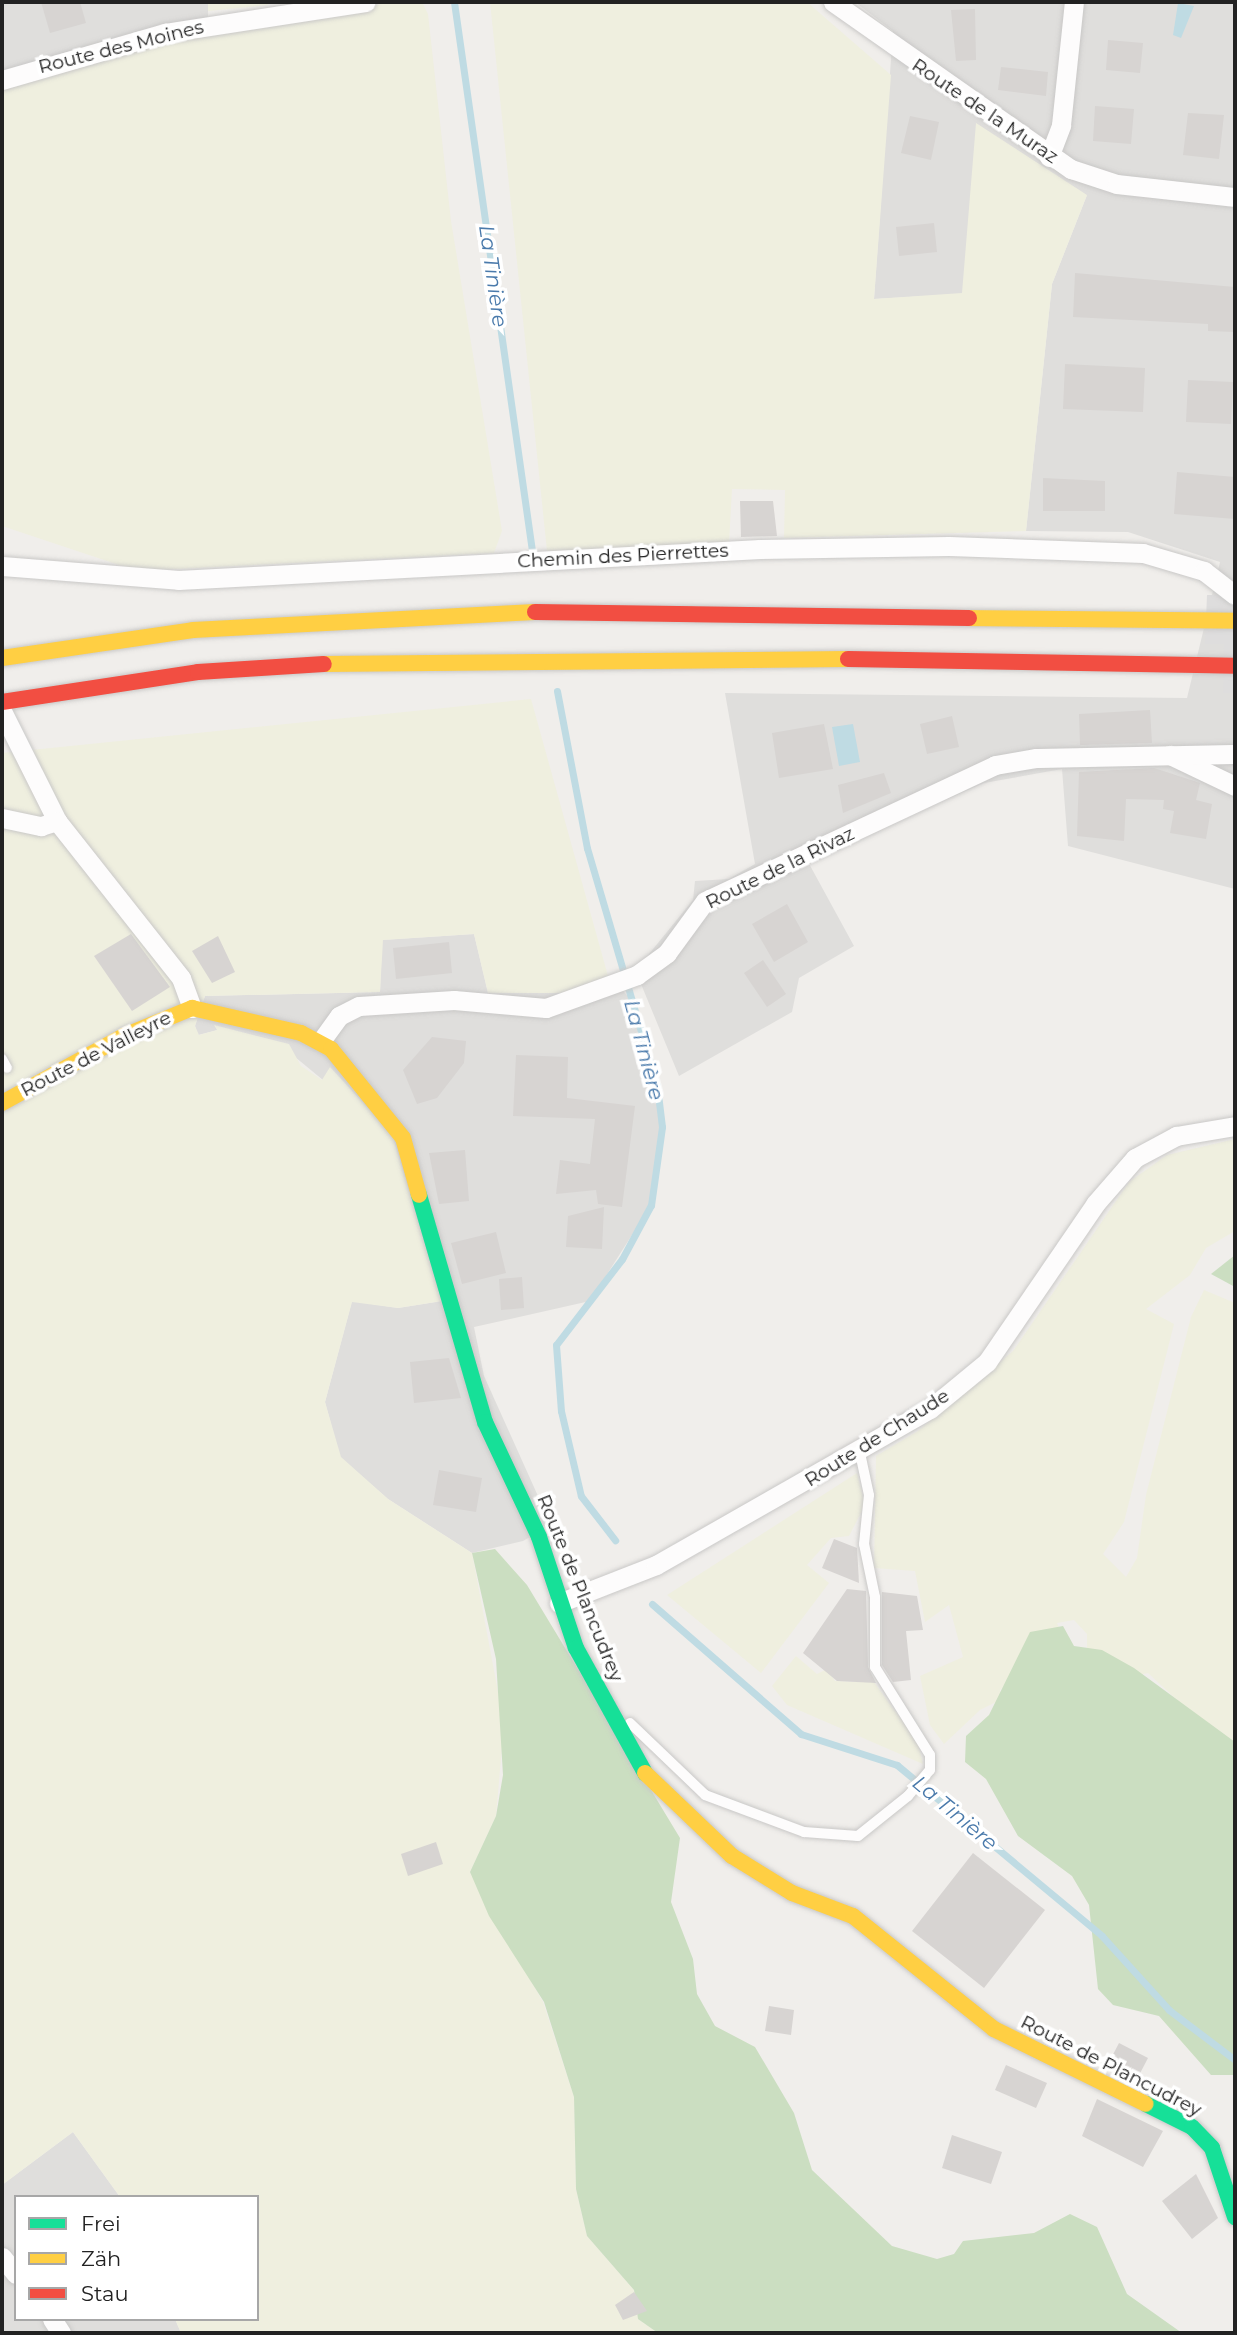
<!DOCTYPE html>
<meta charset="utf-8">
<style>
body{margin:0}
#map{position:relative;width:1237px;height:2335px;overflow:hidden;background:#f0eeeb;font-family:Montserrat,sans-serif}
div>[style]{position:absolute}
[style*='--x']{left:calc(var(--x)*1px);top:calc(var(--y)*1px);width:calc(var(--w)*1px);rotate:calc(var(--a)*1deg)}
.residential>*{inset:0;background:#dfdedc}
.farmland>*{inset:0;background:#efefdf}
.forest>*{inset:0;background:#cbdec1}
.water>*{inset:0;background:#bfdbe3}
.pier>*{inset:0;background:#dedddd}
.stream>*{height:7px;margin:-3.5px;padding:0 3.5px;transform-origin:3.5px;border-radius:3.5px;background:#bfdbe3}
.building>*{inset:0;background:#d7d4d2}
.roads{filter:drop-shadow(0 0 2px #c9c8c7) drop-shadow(0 0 2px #c9c8c7)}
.lane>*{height:10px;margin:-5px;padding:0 5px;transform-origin:5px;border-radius:5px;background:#fdfcfc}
.street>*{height:19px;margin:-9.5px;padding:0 9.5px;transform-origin:9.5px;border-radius:9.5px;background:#fdfcfc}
.fast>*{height:16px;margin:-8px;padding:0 8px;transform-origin:8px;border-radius:8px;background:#16e098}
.slow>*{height:16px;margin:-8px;padding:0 8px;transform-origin:8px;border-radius:8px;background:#ffcf43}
.jam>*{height:16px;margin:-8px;padding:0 8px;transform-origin:8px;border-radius:8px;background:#f24e42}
span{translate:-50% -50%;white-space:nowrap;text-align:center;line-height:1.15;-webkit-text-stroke:7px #fff;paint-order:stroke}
.street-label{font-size:19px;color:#222}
.water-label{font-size:21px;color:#4a7aab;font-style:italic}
.frame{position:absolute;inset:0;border:4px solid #222;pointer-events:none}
.legend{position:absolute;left:14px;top:2195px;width:245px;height:126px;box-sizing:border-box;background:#fff;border:2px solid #a7a7a7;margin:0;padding:9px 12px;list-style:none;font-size:21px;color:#222}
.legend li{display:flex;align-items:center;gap:14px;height:35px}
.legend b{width:35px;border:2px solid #a7a7a7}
</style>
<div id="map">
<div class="residential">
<div style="clip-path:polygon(2px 2px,208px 2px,208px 19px,151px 28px,2px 73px)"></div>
<div style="clip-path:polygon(855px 2px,1235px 2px,1235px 889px,1068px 846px,1062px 769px,984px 783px,807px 860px,854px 946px,799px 978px,792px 1012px,679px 1076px,641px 984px,640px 965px,693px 900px,695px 881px,729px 879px,755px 864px,725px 693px,1187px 698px,1220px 562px,1128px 532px,1026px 531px,1052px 284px,1087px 195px,962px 294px,874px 299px,893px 31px)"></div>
<div style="clip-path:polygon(474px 934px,488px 993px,608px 976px,628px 996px,657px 1086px,662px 1127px,651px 1205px,590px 1301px,474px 1327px,484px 1376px,551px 1525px,523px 1541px,472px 1553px,388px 1499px,340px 1457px,325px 1402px,352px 1301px,398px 1308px,442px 1301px,330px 1068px,323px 1080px,289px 1052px,215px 1026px,218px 1030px,198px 1035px,195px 1026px,205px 996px,380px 992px,382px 940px)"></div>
<div style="clip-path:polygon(73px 2132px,120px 2197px,16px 2197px,16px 2319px,175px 2319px,181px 2333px,2px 2333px,2px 2185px)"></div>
</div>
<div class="farmland">
<div style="clip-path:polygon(208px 2px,268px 2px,268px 5px,208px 11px)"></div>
<div style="clip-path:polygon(386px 2px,422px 2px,428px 14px,451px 221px,502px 531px,494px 553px,137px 571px,2px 526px,2px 89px,202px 33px,348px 15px)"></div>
<div style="clip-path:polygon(490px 2px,807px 2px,891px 75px,874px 299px,962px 293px,976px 123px,1087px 195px,1052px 284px,1026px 531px,784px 538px,785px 490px,732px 489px,729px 544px,547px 551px)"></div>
<div style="clip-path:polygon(531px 699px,608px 976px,562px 993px,488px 993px,474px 934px,383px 940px,380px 992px,205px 996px,195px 1026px,199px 1035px,217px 1030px,214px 1025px,289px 1044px,301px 1066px,322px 1080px,330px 1067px,392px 1134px,442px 1301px,398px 1308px,352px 1302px,325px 1402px,341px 1457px,388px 1499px,472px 1553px,504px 1724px,496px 1816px,470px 1872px,543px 2002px,574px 2097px,576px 2189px,587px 2236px,634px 2290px,638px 2319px,658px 2333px,181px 2333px,175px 2319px,257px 2319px,257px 2197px,120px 2197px,73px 2132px,2px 2185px,2px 753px)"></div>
<div style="clip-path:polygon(1235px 1139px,1235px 1231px,1206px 1248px,1190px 1275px,1146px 1309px,1174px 1324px,1124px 1522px,1103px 1554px,1126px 1577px,1137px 1558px,1146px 1495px,1191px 1317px,1204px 1290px,1235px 1303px,1235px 1754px,1148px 1673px,1106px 1682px,1087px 1656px,1087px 1634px,1074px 1620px,1057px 1623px,1061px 1632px,1000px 1690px,1002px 1699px,980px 1710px,944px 1744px,930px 1725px,920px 1676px,963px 1657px,949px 1605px,925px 1622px,915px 1571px,874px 1568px,876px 1456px,918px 1431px,1013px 1351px,1129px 1182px,1167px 1155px)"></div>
<div style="clip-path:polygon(857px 1473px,865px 1505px,849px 1536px,831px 1538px,807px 1565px,829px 1583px,761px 1673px,667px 1595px)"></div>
<div style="clip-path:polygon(796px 1656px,817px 1674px,827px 1669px,835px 1681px,860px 1682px,861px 1664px,918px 1743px,923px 1764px,787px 1705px,772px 1686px)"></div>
</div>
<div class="forest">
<div style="clip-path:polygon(1235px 1255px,1235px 1287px,1211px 1274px)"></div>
<div style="clip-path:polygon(495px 1549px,527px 1585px,680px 1838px,671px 1902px,693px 1959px,697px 1994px,715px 2026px,755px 2047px,794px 2113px,812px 2170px,892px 2246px,937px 2259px,954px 2254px,963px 2241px,1034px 2233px,1070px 2214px,1097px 2227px,1127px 2294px,1182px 2333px,658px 2333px,638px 2319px,634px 2290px,587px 2236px,576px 2189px,574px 2097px,544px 2002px,489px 1916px,470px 1872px,496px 1816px,503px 1775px,496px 1659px,472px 1553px)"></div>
<div style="clip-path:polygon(1063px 1626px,1074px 1646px,1102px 1650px,1134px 1668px,1235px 1742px,1235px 2075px,1211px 2075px,1159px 2016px,1113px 2005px,1098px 1989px,1089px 1905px,1072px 1876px,1018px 1836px,986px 1779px,965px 1762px,966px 1736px,989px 1715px,1030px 1632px)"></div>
</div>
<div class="water">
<div style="clip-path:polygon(1178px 3px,1194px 6px,1181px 38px,1173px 35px)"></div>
<div style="clip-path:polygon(853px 724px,860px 762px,839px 766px,832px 727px)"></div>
</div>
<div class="pier">
<div style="clip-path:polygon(1207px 595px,1235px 595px,1235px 693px,1223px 693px,1224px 644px,1205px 644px)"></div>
</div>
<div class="stream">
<div style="--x:454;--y:2;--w:555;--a:81.91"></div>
<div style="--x:557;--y:691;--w:160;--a:79.2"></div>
<div style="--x:587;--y:848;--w:248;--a:73.6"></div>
<div style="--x:657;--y:1086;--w:41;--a:83"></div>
<div style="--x:662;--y:1127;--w:79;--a:98"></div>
<div style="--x:651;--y:1205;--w:61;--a:118.2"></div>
<div style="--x:622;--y:1259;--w:108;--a:127.5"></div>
<div style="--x:556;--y:1345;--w:66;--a:85.7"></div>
<div style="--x:561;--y:1411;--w:87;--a:76.8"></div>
<div style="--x:581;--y:1496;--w:56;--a:52.3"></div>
<div style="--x:652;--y:1604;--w:198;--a:41.1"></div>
<div style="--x:801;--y:1734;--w:101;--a:17.9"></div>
<div style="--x:897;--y:1765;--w:267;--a:39.8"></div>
<div style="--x:1102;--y:1936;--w:100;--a:47.8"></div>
<div style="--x:1169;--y:2010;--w:83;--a:37.1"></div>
</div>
<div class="building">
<div style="clip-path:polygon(41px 2px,80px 2px,86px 23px,50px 33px)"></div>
<div style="clip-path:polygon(975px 9px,976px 60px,956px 61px,951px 10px)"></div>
<div style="clip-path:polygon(1108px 40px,1143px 43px,1140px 73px,1106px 70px)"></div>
<div style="clip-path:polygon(1001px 67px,1048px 72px,1046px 96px,998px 90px)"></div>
<div style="clip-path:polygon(1095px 106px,1134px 109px,1131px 144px,1093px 141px)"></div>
<div style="clip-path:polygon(1188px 113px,1224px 115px,1219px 159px,1183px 155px)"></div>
<div style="clip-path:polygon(910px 116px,939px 122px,931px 160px,901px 153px)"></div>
<div style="clip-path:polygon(934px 223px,937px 252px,899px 256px,896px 227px)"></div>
<div style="clip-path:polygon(1075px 273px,1235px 287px,1235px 332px,1208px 331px,1208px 324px,1073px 317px)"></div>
<div style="clip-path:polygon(1065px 364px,1145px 368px,1143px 412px,1063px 409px)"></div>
<div style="clip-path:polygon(1188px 380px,1233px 382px,1231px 424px,1186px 422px)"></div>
<div style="clip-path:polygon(1177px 472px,1235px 477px,1235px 519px,1174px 514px)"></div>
<div style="clip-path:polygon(1043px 478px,1105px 481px,1105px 511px,1043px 511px)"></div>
<div style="clip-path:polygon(740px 501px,773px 501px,777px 536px,741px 537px)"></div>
<div style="clip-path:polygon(1150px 710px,1152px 743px,1080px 745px,1079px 714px)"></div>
<div style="clip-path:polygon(952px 716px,959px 747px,927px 754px,920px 724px)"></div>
<div style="clip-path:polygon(824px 724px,833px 769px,779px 778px,772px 733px)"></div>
<div style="clip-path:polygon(1154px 768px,1200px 783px,1196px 800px,1212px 804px,1206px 839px,1170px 833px,1174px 811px,1163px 809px,1164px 800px,1126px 799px,1124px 841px,1077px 836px,1079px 772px)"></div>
<div style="clip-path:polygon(884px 773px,891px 793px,843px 813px,838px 785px)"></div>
<div style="clip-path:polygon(787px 904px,808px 942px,774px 962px,752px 924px)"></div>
<div style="clip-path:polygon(131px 934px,170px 987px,132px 1011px,94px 956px)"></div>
<div style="clip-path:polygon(218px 936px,235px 972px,212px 983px,192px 951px)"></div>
<div style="clip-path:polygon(449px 942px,452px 973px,396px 979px,393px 948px)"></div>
<div style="clip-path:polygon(763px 960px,786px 994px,767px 1007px,744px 973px)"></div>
<div style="clip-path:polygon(432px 1037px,466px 1041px,464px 1063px,437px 1098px,417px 1104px,403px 1070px)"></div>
<div style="clip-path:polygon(516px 1055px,568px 1057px,567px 1098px,635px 1106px,622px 1207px,598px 1204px,596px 1190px,556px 1194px,560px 1160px,590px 1164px,595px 1119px,513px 1116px)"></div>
<div style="clip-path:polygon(465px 1150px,469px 1201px,439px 1204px,429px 1153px)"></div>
<div style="clip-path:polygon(604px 1207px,602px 1249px,566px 1247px,568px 1216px)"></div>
<div style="clip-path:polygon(496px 1232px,506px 1273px,462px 1284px,451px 1243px)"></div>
<div style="clip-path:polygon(522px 1277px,524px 1308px,501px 1310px,499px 1279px)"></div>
<div style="clip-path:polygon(449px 1358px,461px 1398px,414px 1403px,410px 1362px)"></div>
<div style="clip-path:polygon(439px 1470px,482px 1478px,476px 1512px,433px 1505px)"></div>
<div style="clip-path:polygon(834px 1539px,857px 1548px,859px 1583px,822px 1568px)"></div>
<div style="clip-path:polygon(847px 1589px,866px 1591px,868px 1667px,876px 1683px,837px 1681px,803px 1653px)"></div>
<div style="clip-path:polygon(882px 1592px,917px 1596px,923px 1630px,906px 1631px,911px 1680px,893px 1682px,882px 1665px)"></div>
<div style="clip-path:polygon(436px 1842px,443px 1864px,408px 1876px,401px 1854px)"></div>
<div style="clip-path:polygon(973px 1853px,1045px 1910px,984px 1988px,912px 1931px)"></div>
<div style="clip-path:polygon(769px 2006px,794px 2010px,791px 2035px,765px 2031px)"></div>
<div style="clip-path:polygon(1119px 2043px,1148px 2058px,1136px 2081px,1107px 2066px)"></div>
<div style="clip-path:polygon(1006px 2065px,1047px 2083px,1036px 2108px,995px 2090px)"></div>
<div style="clip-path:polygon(1097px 2099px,1163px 2131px,1143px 2167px,1082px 2136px)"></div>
<div style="clip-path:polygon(952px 2135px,1002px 2152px,991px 2184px,942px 2168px)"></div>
<div style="clip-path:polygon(1196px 2174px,1218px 2218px,1192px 2239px,1162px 2201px)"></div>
<div style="clip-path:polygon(634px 2292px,647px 2311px,623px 2320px,615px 2305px)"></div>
</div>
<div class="roads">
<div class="lane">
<div style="--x:2;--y:1059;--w:10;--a:61"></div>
<div style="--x:630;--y:1723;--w:104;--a:43.8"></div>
<div style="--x:705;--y:1795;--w:106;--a:20.5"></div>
<div style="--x:804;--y:1832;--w:54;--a:4.2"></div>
<div style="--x:858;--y:1836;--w:64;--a:-38.7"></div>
<div style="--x:908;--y:1796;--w:34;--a:-50"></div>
<div style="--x:930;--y:1770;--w:15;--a:-90"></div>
<div style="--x:930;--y:1755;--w:104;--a:-122"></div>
<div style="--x:875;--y:1667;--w:70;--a:-90"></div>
<div style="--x:875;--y:1597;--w:54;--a:-101.7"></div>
<div style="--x:864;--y:1544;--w:49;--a:-84.2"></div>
<div style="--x:869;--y:1495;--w:43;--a:-102.1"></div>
</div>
<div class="street">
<div style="--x:833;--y:2;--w:291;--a:35.1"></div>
<div style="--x:1071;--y:169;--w:48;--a:18.1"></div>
<div style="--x:1117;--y:184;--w:119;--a:6.3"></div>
<div style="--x:2;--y:80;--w:170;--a:-16.1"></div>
<div style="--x:165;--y:33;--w:203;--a:-8.8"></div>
<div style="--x:1049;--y:157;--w:34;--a:-69"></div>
<div style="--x:1061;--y:125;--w:124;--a:-84"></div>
<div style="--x:2;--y:566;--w:177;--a:4.5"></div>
<div style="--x:178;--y:580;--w:583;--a:-3.05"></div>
<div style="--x:760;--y:549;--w:189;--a:-0.9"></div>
<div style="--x:949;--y:546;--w:194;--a:2.1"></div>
<div style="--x:1143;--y:553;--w:64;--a:16.4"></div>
<div style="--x:1204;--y:571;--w:39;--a:38"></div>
<div style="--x:2;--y:711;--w:123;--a:63.4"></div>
<div style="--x:57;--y:821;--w:200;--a:51.7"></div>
<div style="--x:181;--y:978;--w:32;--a:70"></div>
<div style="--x:1170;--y:755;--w:72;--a:25.5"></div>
<div style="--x:2;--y:818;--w:40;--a:12"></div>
<div style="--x:41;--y:826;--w:17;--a:-17"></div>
<div style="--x:321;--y:1041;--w:31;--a:-54"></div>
<div style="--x:339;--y:1016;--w:22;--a:-27"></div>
<div style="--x:359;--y:1006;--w:95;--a:-3.6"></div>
<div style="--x:454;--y:1000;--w:92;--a:5"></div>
<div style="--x:546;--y:1008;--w:97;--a:-19.9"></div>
<div style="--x:637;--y:975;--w:37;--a:-36"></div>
<div style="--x:667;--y:953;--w:64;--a:-53.8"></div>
<div style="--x:705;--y:901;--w:320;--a:-25.1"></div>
<div style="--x:995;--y:765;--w:42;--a:-9.7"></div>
<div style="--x:1036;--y:758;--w:199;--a:-1.2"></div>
<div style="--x:559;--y:1603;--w:104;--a:-21.4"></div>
<div style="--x:656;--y:1565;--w:315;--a:-29.7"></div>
<div style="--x:930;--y:1409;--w:74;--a:-39.5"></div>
<div style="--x:987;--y:1362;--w:191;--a:-55.6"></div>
<div style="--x:1095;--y:1204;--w:61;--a:-49"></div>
<div style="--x:1135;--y:1158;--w:47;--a:-28.2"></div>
<div style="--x:1176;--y:1136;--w:60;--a:-9.6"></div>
<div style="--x:2;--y:2257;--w:22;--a:51"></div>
<div style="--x:52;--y:2319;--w:17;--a:57"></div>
</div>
<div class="fast">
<div style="--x:419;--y:1195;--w:236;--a:73.8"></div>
<div style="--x:485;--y:1422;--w:127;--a:64.8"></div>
<div style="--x:539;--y:1537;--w:117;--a:71.6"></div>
<div style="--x:576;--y:1648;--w:143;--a:61.1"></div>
<div style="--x:1146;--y:2104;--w:51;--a:26.6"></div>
<div style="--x:1192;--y:2127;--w:29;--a:46"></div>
<div style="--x:1212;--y:2148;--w:73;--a:71.6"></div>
</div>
<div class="slow">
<div style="--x:969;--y:618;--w:266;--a:0.6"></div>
<div style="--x:2;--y:658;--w:193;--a:-8.3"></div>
<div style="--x:193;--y:630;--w:342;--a:-3"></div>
<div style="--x:324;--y:664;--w:524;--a:-0.55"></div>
<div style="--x:2;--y:1103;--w:139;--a:-28.8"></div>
<div style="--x:124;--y:1036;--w:74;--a:-22.4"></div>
<div style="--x:192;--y:1008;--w:112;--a:12.9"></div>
<div style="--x:301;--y:1033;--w:34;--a:28"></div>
<div style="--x:331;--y:1049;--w:114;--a:51"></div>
<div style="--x:403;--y:1138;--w:59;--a:74.3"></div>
<div style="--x:645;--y:1773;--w:120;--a:43.7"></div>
<div style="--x:732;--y:1856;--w:70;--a:31.7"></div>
<div style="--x:792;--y:1893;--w:65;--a:20.7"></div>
<div style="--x:853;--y:1916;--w:181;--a:38.7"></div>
<div style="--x:994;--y:2029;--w:169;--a:26.3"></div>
</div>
<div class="jam">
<div style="--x:535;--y:612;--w:434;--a:0.8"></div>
<div style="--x:848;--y:659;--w:387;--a:1"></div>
<div style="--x:2;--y:702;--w:198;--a:-8.7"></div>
<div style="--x:198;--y:672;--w:126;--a:-3.6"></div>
</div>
</div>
<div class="street-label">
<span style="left:121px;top:47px;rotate:-14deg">Route des Moines</span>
<span style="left:985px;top:111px;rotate:34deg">Route de la Muraz</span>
<span style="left:623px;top:556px;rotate:-3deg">Chemin des Pierrettes</span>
<span style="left:780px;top:868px;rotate:-26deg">Route de la Rivaz</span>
<span style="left:96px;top:1054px;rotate:-27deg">Route de Valleyre</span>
<span style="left:877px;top:1438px;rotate:-32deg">Route de Chaude</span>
<span style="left:580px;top:1588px;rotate:68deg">Route de Plancudrey</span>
<span style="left:1111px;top:2066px;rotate:27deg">Route de Plancudrey</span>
</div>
<div class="water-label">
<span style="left:493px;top:276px;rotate:82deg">La Tinière</span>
<span style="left:644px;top:1050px;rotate:75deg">La Tinière</span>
<span style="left:955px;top:1813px;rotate:40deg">La Tinière</span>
</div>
<div class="frame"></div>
<ul class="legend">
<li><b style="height:9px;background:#16e098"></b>Frei</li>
<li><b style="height:9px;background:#ffcf43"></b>Zäh</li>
<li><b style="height:9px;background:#f24e42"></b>Stau</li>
</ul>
</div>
